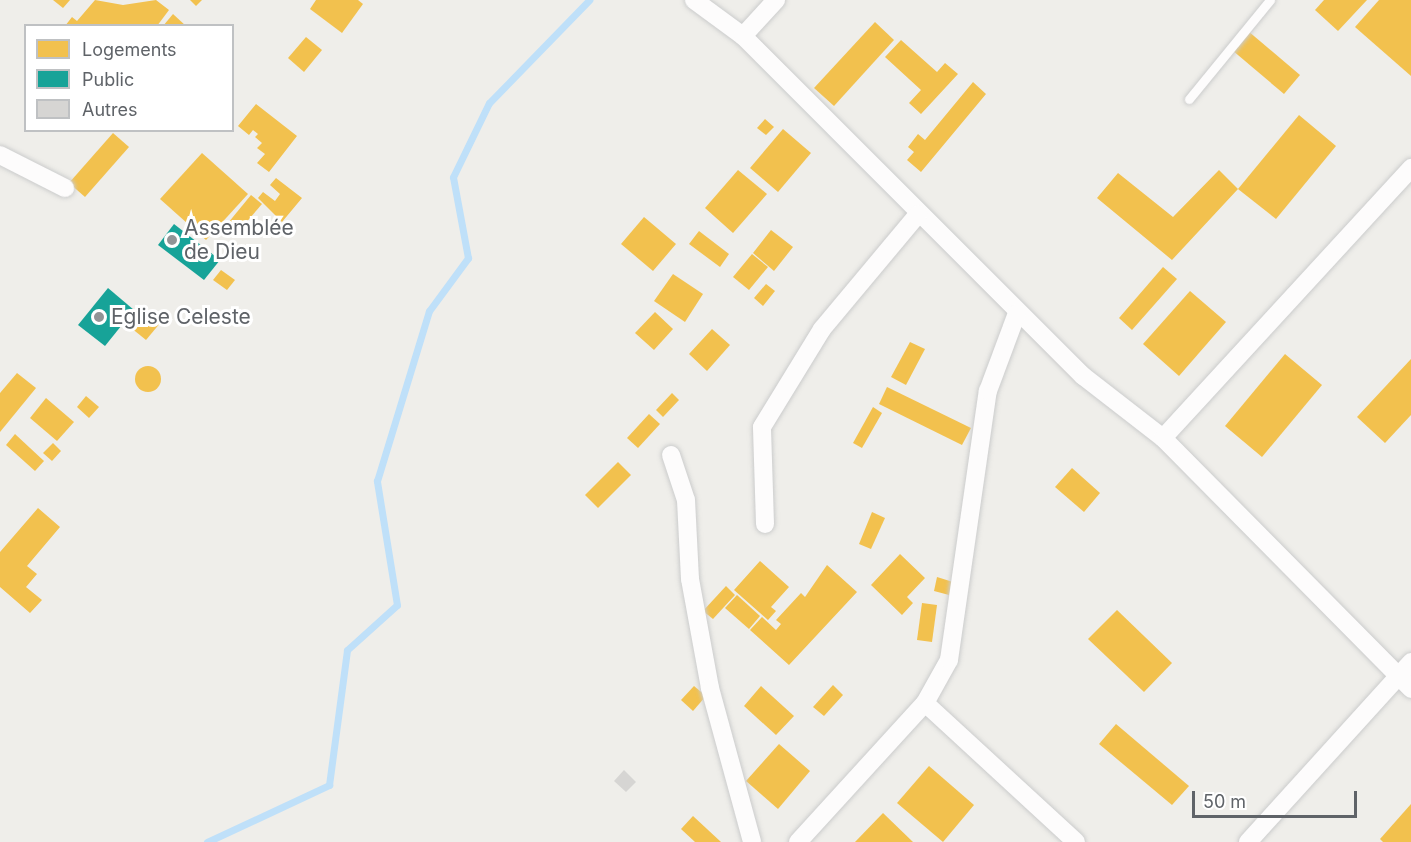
<!DOCTYPE html>
<meta charset="utf-8">
<style>
body{margin:0}
#map{position:relative;width:1411px;height:842px;overflow:hidden;background:#efeeea;font-family:Inter,sans-serif}
div>[style]{position:absolute}
[style*='--x']{left:calc(var(--x)*1px);top:calc(var(--y)*1px);width:calc(var(--w)*1px);rotate:calc(var(--a)*1deg)}
.homes>*{inset:0;background:#f2c14e}
.round{border-radius:50%}
.public>*{inset:0;background:#17a398}
.stream>*{height:7px;margin:-3.5px;padding:0 3.5px;transform-origin:3.5px;border-radius:3.5px;background:#bfe0f9}
.building>*{inset:0;background:#d6d5d3}
.roads{filter:drop-shadow(0 0 2px #cbcccc) drop-shadow(0 0 2px #cbcccc)}
.service>*{height:9px;margin:-4.5px;padding:0 4.5px;transform-origin:4.5px;border-radius:4.5px;background:#fdfcfc}
.minor>*{height:18px;margin:-9px;padding:0 9px;transform-origin:9px;border-radius:9px;background:#fdfcfc}
.dots>*{width:16px;height:16px;translate:-50% -50%;box-sizing:border-box;border:3px solid #fff;border-radius:50%}
span{translate:-50% -50%;white-space:nowrap;text-align:center;line-height:1.15;-webkit-text-stroke:6px #fff;paint-order:stroke}
.poi-label{font-size:21px;color:#5f6368}
.left{translate:0 -50%;text-align:left}
.legend{position:absolute;left:24px;top:24px;width:210px;height:108px;box-sizing:border-box;background:#fff;border:2px solid #bfc1c3;margin:0;padding:8px 10px;list-style:none;font-size:18px;color:#5f6368}
.legend li{display:flex;align-items:center;gap:12px;height:30px}
.legend b{width:30px;border:2px solid #bfc1c3}
.scale{position:absolute;left:1192px;top:791px;width:165px;height:27px;box-sizing:border-box;border:3px solid #5f6368;border-top:0;padding-left:8px;font-size:18px;line-height:21px;white-space:nowrap;color:#5f6368;-webkit-text-stroke:4px #fff;paint-order:stroke}
</style>
<div id="map">
<div class="homes">
<div style="clip-path:polygon(53px 0,70px 0,63px 8px)"></div>
<div style="clip-path:polygon(95px 0,123px 5px,156px 0,169px 10px,157px 26px,65px 26px,72px 17px,77px 21px)"></div>
<div style="clip-path:polygon(190px 0,202px 0,196px 6px)"></div>
<div style="clip-path:polygon(316px 0,358px 0,363px 4px,342px 33px,310px 9px)"></div>
<div style="clip-path:polygon(1324px 0,1367px 0,1338px 31px,1315px 10px)"></div>
<div style="clip-path:polygon(1379px 0,1411px 0,1411px 76px,1355px 27px)"></div>
<div style="clip-path:polygon(173px 14px,186px 26px,163px 26px)"></div>
<div style="clip-path:polygon(875px 22px,894px 40px,834px 106px,814px 88px)"></div>
<div style="clip-path:polygon(1248px 31px,1300px 75px,1284px 94px,1232px 50px)"></div>
<div style="clip-path:polygon(306px 37px,322px 50px,304px 72px,288px 58px)"></div>
<div style="clip-path:polygon(901px 40px,937px 72px,945px 63px,958px 74px,921px 114px,909px 103px,921px 90px,885px 57px)"></div>
<div style="clip-path:polygon(973px 82px,986px 94px,921px 172px,907px 160px,914px 152px,908px 147px,918px 134px,925px 140px)"></div>
<div style="clip-path:polygon(256px 104px,297px 136px,269px 172px,257px 163px,265px 154px,257px 148px,262px 143px,255px 137px,258px 134px,253px 130px,249px 135px,238px 126px)"></div>
<div style="clip-path:polygon(1299px 115px,1336px 146px,1276px 219px,1238px 189px)"></div>
<div style="clip-path:polygon(765px 119px,774px 127px,766px 135px,757px 128px)"></div>
<div style="clip-path:polygon(783px 129px,811px 153px,778px 192px,750px 168px)"></div>
<div style="clip-path:polygon(113px 133px,129px 147px,85px 197px,69px 183px)"></div>
<div style="clip-path:polygon(202px 153px,248px 194px,206px 240px,160px 199px)"></div>
<div style="clip-path:polygon(738px 170px,767px 194px,733px 233px,705px 208px)"></div>
<div style="clip-path:polygon(1219px 170px,1238px 189px,1172px 260px,1097px 198px,1118px 173px,1173px 217px)"></div>
<div style="clip-path:polygon(276px 178px,302px 198px,282px 222px,258px 198px,263px 192px,275px 201px,280px 194px,270px 185px)"></div>
<div style="clip-path:polygon(251px 195px,262px 204px,238px 232px,228px 223px)"></div>
<div style="clip-path:polygon(644px 217px,676px 244px,653px 271px,621px 244px)"></div>
<div style="clip-path:polygon(771px 230px,793px 247px,774px 271px,753px 253px)"></div>
<div style="clip-path:polygon(699px 231px,729px 254px,720px 267px,689px 244px)"></div>
<div style="clip-path:polygon(752px 254px,768px 267px,749px 290px,733px 277px)"></div>
<div style="clip-path:polygon(1163px 267px,1177px 279px,1132px 330px,1119px 318px)"></div>
<div style="clip-path:polygon(221px 270px,235px 280px,227px 290px,213px 280px)"></div>
<div style="clip-path:polygon(673px 274px,703px 294px,685px 322px,654px 301px)"></div>
<div style="clip-path:polygon(766px 284px,775px 291px,763px 306px,754px 298px)"></div>
<div style="clip-path:polygon(1190px 291px,1226px 322px,1179px 376px,1143px 344px)"></div>
<div style="clip-path:polygon(145px 309px,161px 322px,146px 340px,130px 327px)"></div>
<div style="clip-path:polygon(655px 312px,673px 329px,654px 350px,635px 333px)"></div>
<div style="clip-path:polygon(712px 329px,730px 345px,707px 371px,689px 354px)"></div>
<div style="clip-path:polygon(910px 342px,925px 349px,906px 385px,891px 377px)"></div>
<div style="clip-path:polygon(1285px 354px,1322px 385px,1262px 457px,1225px 426px)"></div>
<div style="clip-path:polygon(1411px 359px,1411px 415px,1385px 443px,1357px 417px)"></div>
<div class="round" style="left:135px;top:366px;width:26px;height:26px"></div>
<div style="clip-path:polygon(17px 373px,36px 388px,0 432px,0 393px)"></div>
<div style="clip-path:polygon(887px 387px,971px 428px,962px 445px,879px 404px)"></div>
<div style="clip-path:polygon(672px 393px,679px 400px,663px 417px,656px 410px)"></div>
<div style="clip-path:polygon(86px 396px,99px 407px,89px 418px,77px 407px)"></div>
<div style="clip-path:polygon(46px 398px,74px 422px,57px 441px,30px 418px)"></div>
<div style="clip-path:polygon(873px 407px,882px 413px,862px 448px,853px 443px)"></div>
<div style="clip-path:polygon(649px 414px,660px 424px,638px 448px,627px 438px)"></div>
<div style="clip-path:polygon(15px 434px,44px 461px,35px 471px,6px 445px)"></div>
<div style="clip-path:polygon(53px 443px,61px 451px,52px 461px,43px 453px)"></div>
<div style="clip-path:polygon(618px 462px,631px 475px,598px 508px,585px 495px)"></div>
<div style="clip-path:polygon(1072px 468px,1100px 493px,1084px 512px,1055px 487px)"></div>
<div style="clip-path:polygon(38px 508px,60px 527px,27px 566px,37px 574px,26px 587px,42px 600px,30px 613px,0 587px,0 552px)"></div>
<div style="clip-path:polygon(872px 512px,885px 518px,871px 549px,859px 544px)"></div>
<div style="clip-path:polygon(900px 554px,925px 578px,907px 597px,913px 603px,902px 615px,871px 585px)"></div>
<div style="clip-path:polygon(760px 561px,789px 587px,771px 607px,776px 611px,768px 620px,734px 590px)"></div>
<div style="clip-path:polygon(827px 565px,857px 592px,789px 665px,750px 630px,762px 617px,776px 630px,781px 624px,776px 620px,801px 593px,805px 597px)"></div>
<div style="clip-path:polygon(937px 577px,953px 582px,949px 595px,934px 591px)"></div>
<div style="clip-path:polygon(726px 586px,735px 595px,713px 619px,703px 611px)"></div>
<div style="clip-path:polygon(737px 595px,760px 616px,749px 629px,725px 608px)"></div>
<div style="clip-path:polygon(922px 603px,937px 605px,932px 642px,917px 640px)"></div>
<div style="clip-path:polygon(1117px 610px,1172px 663px,1144px 692px,1088px 639px)"></div>
<div style="clip-path:polygon(833px 685px,843px 695px,824px 716px,813px 707px)"></div>
<div style="clip-path:polygon(694px 686px,706px 696px,693px 711px,681px 700px)"></div>
<div style="clip-path:polygon(761px 686px,794px 716px,776px 735px,744px 706px)"></div>
<div style="clip-path:polygon(1116px 724px,1189px 786px,1172px 805px,1099px 744px)"></div>
<div style="clip-path:polygon(779px 744px,810px 771px,778px 809px,746px 781px)"></div>
<div style="clip-path:polygon(929px 766px,974px 805px,943px 842px,897px 803px)"></div>
<div style="clip-path:polygon(1411px 804px,1411px 842px,1383px 842px,1380px 839px)"></div>
<div style="clip-path:polygon(883px 813px,913px 842px,855px 842px)"></div>
<div style="clip-path:polygon(693px 816px,721px 842px,695px 842px,681px 829px)"></div>
</div>
<div class="public">
<div style="clip-path:polygon(174px 224px,220px 260px,204px 280px,158px 245px)"></div>
<div style="clip-path:polygon(108px 288px,134px 310px,105px 346px,78px 325px)"></div>
</div>
<div class="stream">
<div style="--x:207;--y:842;--w:135;--a:-25"></div>
<div style="--x:329;--y:785;--w:136;--a:-82.4"></div>
<div style="--x:347;--y:650;--w:67;--a:-42"></div>
<div style="--x:397;--y:605;--w:126;--a:-99.2"></div>
<div style="--x:377;--y:481;--w:178;--a:-73"></div>
<div style="--x:429;--y:311;--w:66;--a:-53.7"></div>
<div style="--x:468;--y:258;--w:82;--a:-100.5"></div>
<div style="--x:453;--y:177;--w:82;--a:-64.1"></div>
<div style="--x:489;--y:103;--w:144;--a:-45.8"></div>
</div>
<div class="building">
<div style="clip-path:polygon(624px 770px,636px 782px,626px 792px,614px 781px)"></div>
</div>
<div class="roads">
<div class="service">
<div style="--x:1189;--y:99;--w:128;--a:-50.7"></div>
</div>
<div class="minor">
<div style="--x:694;--y:0;--w:61;--a:36.3"></div>
<div style="--x:743;--y:36;--w:481;--a:45"></div>
<div style="--x:1083;--y:376;--w:101;--a:37.8"></div>
<div style="--x:1163;--y:438;--w:353;--a:45.3"></div>
<div style="--x:743;--y:36;--w:49;--a:-47.5"></div>
<div style="--x:0;--y:155;--w:73;--a:26.9"></div>
<div style="--x:1163;--y:438;--w:367;--a:-47.4"></div>
<div style="--x:671;--y:455;--w:47;--a:71.6"></div>
<div style="--x:686;--y:500;--w:79;--a:87.1"></div>
<div style="--x:690;--y:579;--w:111;--a:79.6"></div>
<div style="--x:710;--y:688;--w:160;--a:74.7"></div>
<div style="--x:765;--y:524;--w:97;--a:-91.8"></div>
<div style="--x:762;--y:427;--w:115;--a:-58.5"></div>
<div style="--x:822;--y:329;--w:150;--a:-50.1"></div>
<div style="--x:925;--y:703;--w:205;--a:42.6"></div>
<div style="--x:798;--y:842;--w:188;--a:-47.6"></div>
<div style="--x:925;--y:703;--w:49;--a:-60.8"></div>
<div style="--x:949;--y:660;--w:272;--a:-81.8"></div>
<div style="--x:988;--y:391;--w:83;--a:-69.6"></div>
<div style="--x:1248;--y:842;--w:243;--a:-47.8"></div>
</div>
</div>
<div class="dots">
<div style="left:172px;top:240px;background:#919496"></div>
<div style="left:99px;top:317px;background:#919496"></div>
</div>
<div class="poi-label">
<span class="left" style="left:184px;top:240px">Assemblée<br>de Dieu</span>
<span class="left" style="left:111px;top:317px">Eglise Celeste</span>
</div>
<ul class="legend">
<li><b style="height:16px;background:#f2c14e"></b>Logements</li>
<li><b style="height:16px;background:#17a398"></b>Public</li>
<li><b style="height:16px;background:#d6d5d3"></b>Autres</li>
</ul>
<div class="scale">50 m</div>
</div>
